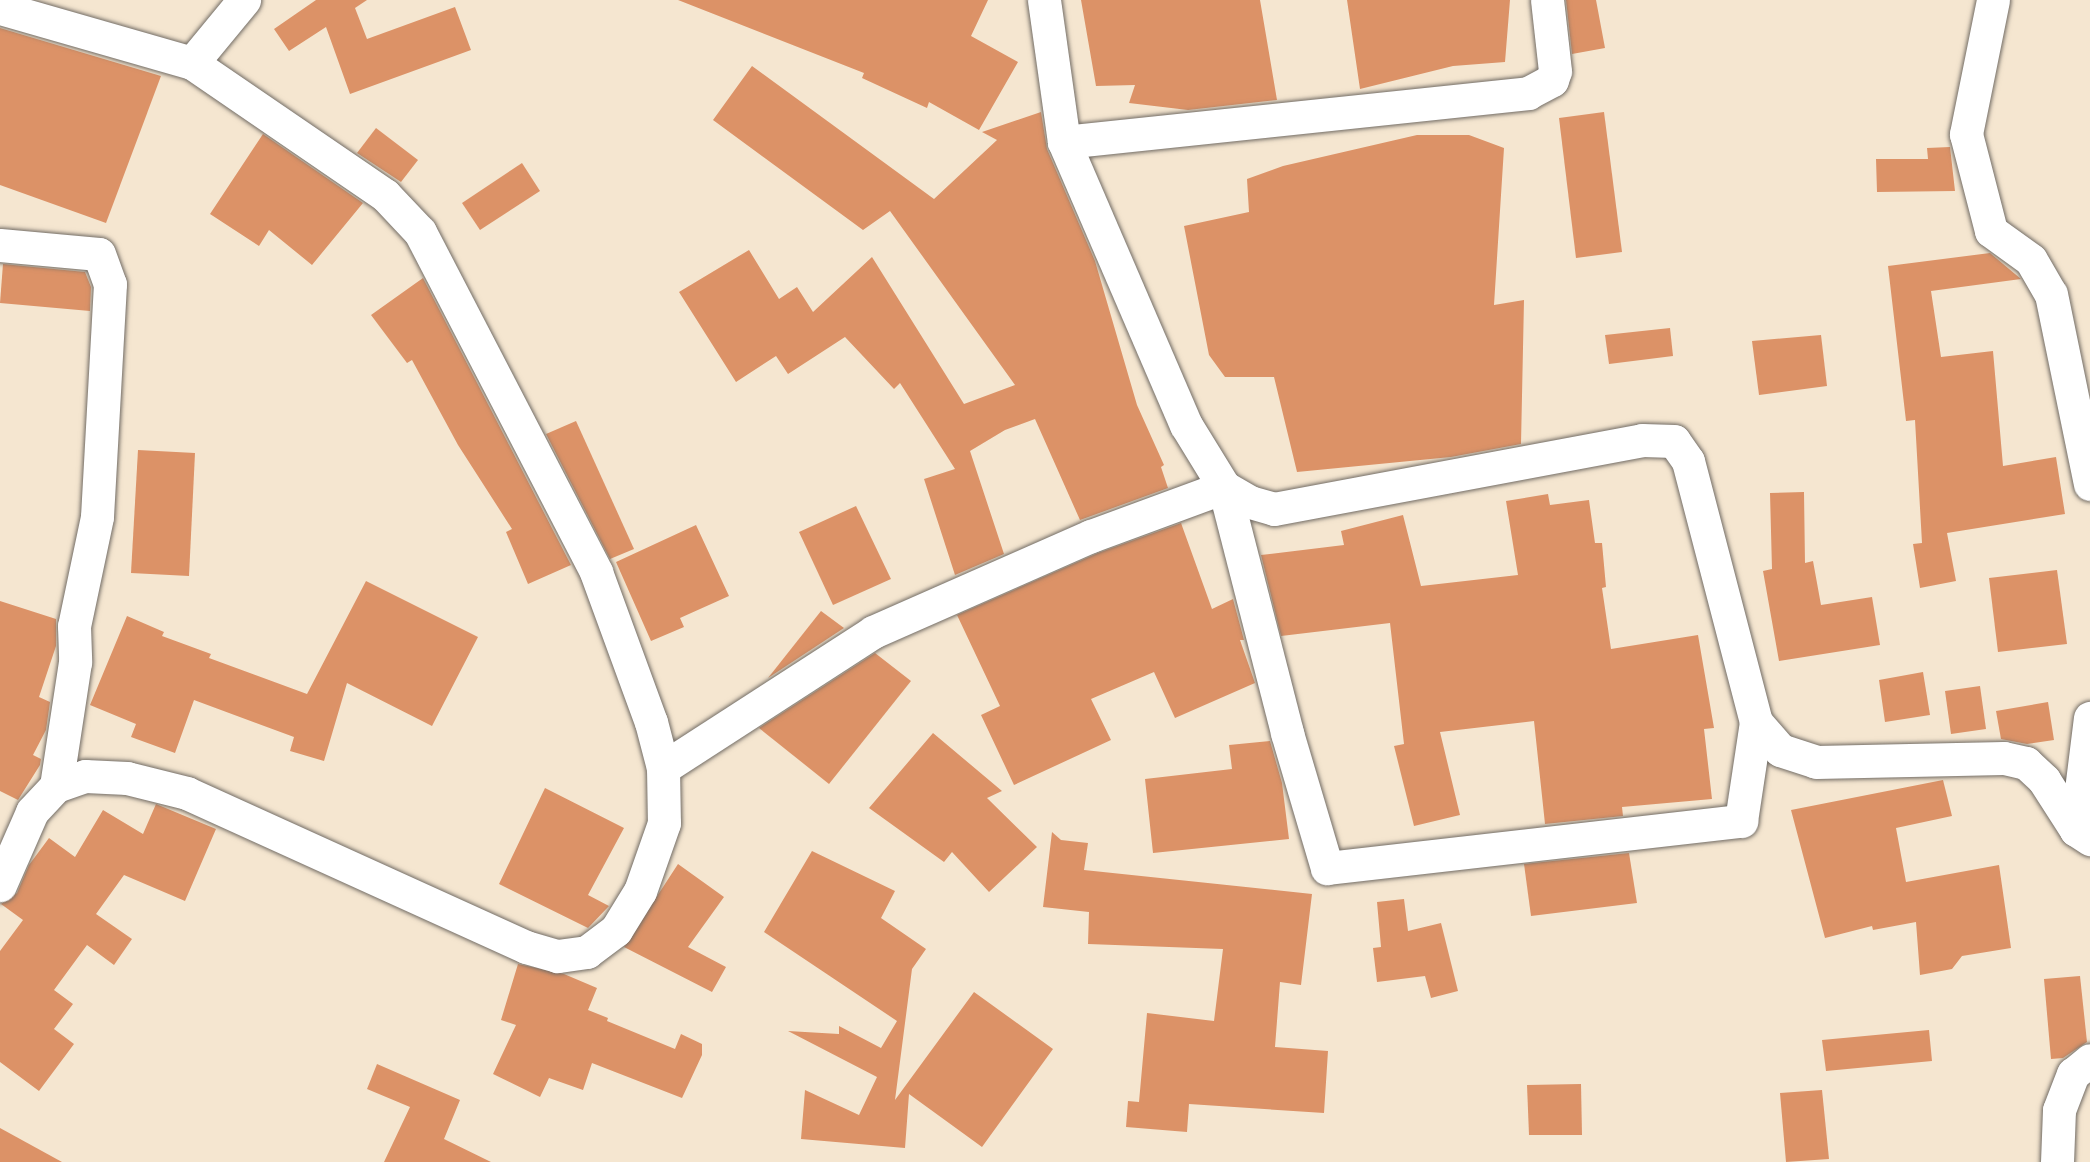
<!DOCTYPE html>
<style>
body{margin:0}
#map{position:relative;width:2090px;height:1162px;overflow:hidden;background:#f5e6d0;font-family:"Libre Bodoni",serif}
div>[style]{position:absolute}
[style*='--x']{left:calc(var(--x)*1px);top:calc(var(--y)*1px);width:calc(var(--w)*1px);rotate:calc(var(--a)*1deg)}
.building>*{inset:0;background:#dc9267}
.roads{filter:drop-shadow(0 0 2px #726c65) drop-shadow(0 0 2px #726c65)}
.street>*{height:33px;margin:-16.5px;padding:0 16.5px;transform-origin:16.5px;border-radius:16.5px;background:#fff}
span{translate:-50% -50%;white-space:nowrap;text-align:center;line-height:1.15;-webkit-text-stroke:4.5px #f7f3e8;paint-order:stroke}
</style>
<div id="map">
<div class="building">
<div style="clip-path:polygon(316px 0,367px 0,355px 8px,367px 39px,455px 7px,471px 50px,350px 94px,326px 27px,289px 51px,274px 29px)"></div>
<div style="clip-path:polygon(678px 0,988px 0,971px 36px,1018px 62px,979px 130px,929px 102px,927px 108px,862px 78px,864px 73px)"></div>
<div style="clip-path:polygon(1081px 0,1260px 0,1277px 100px,1188px 110px,1129px 103px,1135px 85px,1096px 86px)"></div>
<div style="clip-path:polygon(1347px 0,1510px 0,1505px 62px,1453px 66px,1360px 89px)"></div>
<div style="clip-path:polygon(1566px 0,1596px 0,1605px 48px,1572px 54px)"></div>
<div style="clip-path:polygon(0 28px,161px 76px,106px 223px,0 185px)"></div>
<div style="clip-path:polygon(752px 66px,934px 199px,997px 140px,982px 132px,1041px 112px,1047px 149px,1095px 261px,1137px 405px,1164px 465px,1161px 467px,1168px 488px,1080px 520px,1035px 419px,1005px 430px,970px 451px,1004px 554px,955px 575px,924px 479px,955px 469px,900px 383px,894px 389px,845px 337px,788px 374px,776px 356px,736px 382px,679px 292px,749px 250px,779px 299px,797px 287px,813px 312px,872px 257px,964px 404px,1015px 385px,890px 211px,863px 230px,713px 120px)"></div>
<div style="clip-path:polygon(1604px 112px,1622px 252px,1576px 258px,1559px 118px)"></div>
<div style="clip-path:polygon(376px 128px,418px 160px,401px 182px,357px 153px)"></div>
<div style="clip-path:polygon(263px 134px,363px 203px,312px 265px,269px 230px,259px 246px,210px 214px)"></div>
<div style="clip-path:polygon(1417px 135px,1469px 135px,1504px 148px,1494px 305px,1524px 300px,1521px 444px,1451px 457px,1297px 472px,1274px 377px,1225px 377px,1209px 355px,1184px 226px,1249px 212px,1247px 179px,1283px 166px)"></div>
<div style="clip-path:polygon(1950px 147px,1955px 191px,1877px 192px,1876px 159px,1928px 159px,1927px 148px)"></div>
<div style="clip-path:polygon(522px 163px,540px 191px,480px 230px,462px 203px)"></div>
<div style="clip-path:polygon(1990px 253px,2021px 279px,1931px 291px,1941px 357px,1993px 351px,2003px 466px,2056px 457px,2065px 514px,1947px 533px,1956px 581px,1920px 588px,1913px 544px,1922px 543px,1915px 420px,1906px 421px,1888px 266px)"></div>
<div style="clip-path:polygon(3px 264px,85px 272px,91px 287px,90px 311px,0 303px)"></div>
<div style="clip-path:polygon(423px 278px,571px 565px,528px 584px,506px 532px,512px 529px,458px 445px,412px 360px,407px 363px,371px 315px)"></div>
<div style="clip-path:polygon(1670px 328px,1673px 356px,1609px 364px,1605px 335px)"></div>
<div style="clip-path:polygon(1821px 335px,1827px 386px,1759px 395px,1752px 341px)"></div>
<div style="clip-path:polygon(576px 421px,634px 549px,610px 559px,546px 434px)"></div>
<div style="clip-path:polygon(138px 450px,195px 453px,189px 576px,131px 573px)"></div>
<div style="clip-path:polygon(1804px 492px,1805px 563px,1813px 561px,1821px 605px,1872px 597px,1880px 645px,1779px 661px,1763px 571px,1772px 569px,1770px 493px)"></div>
<div style="clip-path:polygon(1548px 494px,1550px 505px,1589px 500px,1595px 543px,1602px 543px,1606px 587px,1602px 588px,1611px 649px,1698px 635px,1714px 728px,1704px 729px,1712px 799px,1622px 807px,1623px 816px,1545px 824px,1534px 721px,1440px 732px,1460px 815px,1414px 826px,1394px 746px,1404px 744px,1390px 623px,1281px 636px,1261px 555px,1344px 545px,1341px 531px,1403px 515px,1421px 586px,1518px 575px,1506px 501px)"></div>
<div style="clip-path:polygon(856px 506px,891px 579px,833px 605px,799px 532px)"></div>
<div style="clip-path:polygon(1181px 523px,1212px 609px,1233px 599px,1244px 640px,1240px 640px,1255px 683px,1175px 718px,1154px 672px,1091px 699px,1111px 740px,1014px 785px,981px 715px,1000px 706px,957px 615px,1098px 553px)"></div>
<div style="clip-path:polygon(696px 525px,729px 596px,680px 618px,684px 627px,651px 641px,616px 562px)"></div>
<div style="clip-path:polygon(2057px 570px,2067px 644px,1998px 652px,1989px 578px)"></div>
<div style="clip-path:polygon(366px 581px,478px 637px,432px 726px,347px 683px,324px 761px,290px 751px,294px 737px,194px 700px,175px 753px,131px 737px,136px 724px,90px 705px,127px 616px,164px 632px,162px 636px,211px 654px,209px 658px,307px 694px)"></div>
<div style="clip-path:polygon(0 601px,56px 619px,56px 646px,39px 697px,50px 702px,46px 730px,33px 755px,41px 759px,40px 765px,18px 800px,0 791px)"></div>
<div style="clip-path:polygon(821px 611px,844px 628px,768px 678px)"></div>
<div style="clip-path:polygon(875px 653px,911px 681px,829px 784px,759px 728px)"></div>
<div style="clip-path:polygon(1923px 672px,1930px 715px,1885px 722px,1879px 680px)"></div>
<div style="clip-path:polygon(1980px 686px,1986px 729px,1951px 734px,1945px 691px)"></div>
<div style="clip-path:polygon(2048px 702px,2054px 740px,2027px 744px,2001px 739px,1996px 711px)"></div>
<div style="clip-path:polygon(933px 733px,1002px 791px,987px 798px,1037px 847px,989px 892px,952px 852px,944px 862px,869px 808px)"></div>
<div style="clip-path:polygon(1270px 741px,1282px 783px,1289px 839px,1153px 853px,1145px 779px,1232px 769px,1229px 745px)"></div>
<div style="clip-path:polygon(1943px 780px,1952px 816px,1896px 828px,1906px 882px,1999px 865px,2011px 948px,1962px 956px,1952px 969px,1920px 975px,1916px 922px,1873px 930px,1872px 926px,1825px 938px,1791px 810px)"></div>
<div style="clip-path:polygon(545px 788px,624px 828px,588px 895px,609px 906px,588px 928px,499px 884px)"></div>
<div style="clip-path:polygon(156px 804px,216px 829px,185px 901px,124px 875px,96px 914px,132px 939px,114px 965px,87px 945px,54px 990px,73px 1004px,54px 1029px,74px 1044px,39px 1091px,0 1062px,0 951px,23px 920px,1px 904px,17px 893px,29px 865px,49px 838px,75px 857px,103px 810px,143px 834px)"></div>
<div style="clip-path:polygon(1052px 832px,1061px 840px,1088px 843px,1084px 870px,1312px 894px,1301px 985px,1280px 982px,1275px 1047px,1328px 1051px,1324px 1113px,1189px 1104px,1187px 1132px,1126px 1127px,1128px 1101px,1139px 1102px,1147px 1013px,1214px 1021px,1223px 949px,1088px 944px,1089px 912px,1043px 907px)"></div>
<div style="clip-path:polygon(812px 851px,895px 891px,881px 918px,926px 949px,912px 969px,895px 1100px,974px 992px,1053px 1049px,982px 1147px,909px 1094px,905px 1148px,801px 1139px,805px 1090px,859px 1115px,877px 1077px,788px 1031px,839px 1034px,839px 1026px,881px 1048px,897px 1021px,764px 932px)"></div>
<div style="clip-path:polygon(1629px 853px,1637px 903px,1531px 916px,1524px 864px)"></div>
<div style="clip-path:polygon(678px 864px,724px 897px,688px 947px,726px 967px,712px 992px,624px 947px)"></div>
<div style="clip-path:polygon(1404px 899px,1408px 931px,1441px 923px,1458px 991px,1431px 998px,1425px 976px,1377px 982px,1373px 948px,1381px 947px,1377px 902px)"></div>
<div style="clip-path:polygon(518px 964px,564px 974px,597px 988px,588px 1010px,608px 1018px,607px 1021px,675px 1049px,681px 1034px,702px 1044px,702px 1055px,682px 1098px,592px 1063px,583px 1090px,549px 1078px,540px 1097px,493px 1074px,516px 1025px,501px 1020px)"></div>
<div style="clip-path:polygon(2080px 976px,2087px 1042px,2063px 1058px,2051px 1059px,2044px 979px)"></div>
<div style="clip-path:polygon(1929px 1030px,1932px 1061px,1826px 1071px,1822px 1040px)"></div>
<div style="clip-path:polygon(377px 1064px,460px 1100px,444px 1139px,491px 1162px,384px 1162px,410px 1107px,367px 1089px)"></div>
<div style="clip-path:polygon(1581px 1084px,1582px 1135px,1529px 1135px,1527px 1085px)"></div>
<div style="clip-path:polygon(1822px 1090px,1829px 1159px,1786px 1162px,1780px 1093px)"></div>
<div style="clip-path:polygon(0 1128px,62px 1162px,0 1162px)"></div>
</div>
<div class="roads">
<div class="street">
<div style="--x:1044;--y:0;--w:143;--a:82"></div>
<div style="--x:1064;--y:142;--w:467;--a:-6"></div>
<div style="--x:1528;--y:93;--w:27;--a:-28"></div>
<div style="--x:1552;--y:80;--w:9;--a:-72"></div>
<div style="--x:1555;--y:71;--w:71;--a:-96.4"></div>
<div style="--x:1993;--y:0;--w:137;--a:101.4"></div>
<div style="--x:1966;--y:134;--w:100;--a:75.5"></div>
<div style="--x:1991;--y:231;--w:49;--a:35.9"></div>
<div style="--x:2031;--y:260;--w:39;--a:60"></div>
<div style="--x:2051;--y:294;--w:194;--a:78.4"></div>
<div style="--x:0;--y:8;--w:200;--a:16"></div>
<div style="--x:192;--y:63;--w:234;--a:34.4"></div>
<div style="--x:385;--y:195;--w:51;--a:46.6"></div>
<div style="--x:420;--y:232;--w:383;--a:62.6"></div>
<div style="--x:596;--y:572;--w:160;--a:69.9"></div>
<div style="--x:651;--y:722;--w:48;--a:75.4"></div>
<div style="--x:663;--y:768;--w:55;--a:89"></div>
<div style="--x:664;--y:823;--w:72;--a:109.4"></div>
<div style="--x:640;--y:891;--w:46;--a:121.6"></div>
<div style="--x:616;--y:930;--w:36;--a:143"></div>
<div style="--x:587;--y:952;--w:30;--a:172"></div>
<div style="--x:557;--y:956;--w:32;--a:-164"></div>
<div style="--x:526;--y:947;--w:372;--a:-155.6"></div>
<div style="--x:187;--y:793;--w:62;--a:-166"></div>
<div style="--x:127;--y:778;--w:42;--a:-177.3"></div>
<div style="--x:85;--y:776;--w:31;--a:161"></div>
<div style="--x:56;--y:786;--w:35;--a:133"></div>
<div style="--x:32;--y:812;--w:80;--a:113.7"></div>
<div style="--x:192;--y:63;--w:82;--a:-50.5"></div>
<div style="--x:1064;--y:142;--w:308;--a:66.7"></div>
<div style="--x:1186;--y:425;--w:73;--a:58.5"></div>
<div style="--x:1224;--y:487;--w:30;--a:30"></div>
<div style="--x:1250;--y:502;--w:25;--a:16"></div>
<div style="--x:1274;--y:509;--w:374;--a:-10.6"></div>
<div style="--x:1642;--y:440;--w:32;--a:2"></div>
<div style="--x:1674;--y:441;--w:24;--a:55"></div>
<div style="--x:1688;--y:461;--w:270;--a:75.4"></div>
<div style="--x:1756;--y:722;--w:37;--a:49"></div>
<div style="--x:1780;--y:750;--w:38;--a:18"></div>
<div style="--x:1816;--y:762;--w:188;--a:-1.2"></div>
<div style="--x:2004;--y:758;--w:23;--a:13"></div>
<div style="--x:2026;--y:763;--w:25;--a:43"></div>
<div style="--x:2044;--y:780;--w:59;--a:57.4"></div>
<div style="--x:2076;--y:830;--w:17;--a:33"></div>
<div style="--x:0;--y:245;--w:99;--a:5.2"></div>
<div style="--x:99;--y:254;--w:32;--a:70"></div>
<div style="--x:110;--y:284;--w:233;--a:93.2"></div>
<div style="--x:97;--y:517;--w:111;--a:101.9"></div>
<div style="--x:74;--y:626;--w:36;--a:88"></div>
<div style="--x:75;--y:662;--w:125;--a:98.7"></div>
<div style="--x:663;--y:768;--w:250;--a:-32.9"></div>
<div style="--x:873;--y:632;--w:238;--a:-23.8"></div>
<div style="--x:1091;--y:536;--w:142;--a:-20.2"></div>
<div style="--x:1224;--y:487;--w:254;--a:75.6"></div>
<div style="--x:1287;--y:733;--w:141;--a:73.5"></div>
<div style="--x:1327;--y:868;--w:417;--a:-6.5"></div>
<div style="--x:1741;--y:821;--w:100;--a:-81.4"></div>
<div style="--x:2076;--y:830;--w:113;--a:-82.9"></div>
<div style="--x:2057;--y:1162;--w:52;--a:-87.8"></div>
<div style="--x:2059;--y:1110;--w:39;--a:-69"></div>
<div style="--x:2073;--y:1074;--w:22;--a:-39"></div>
</div>
</div>
</div>
